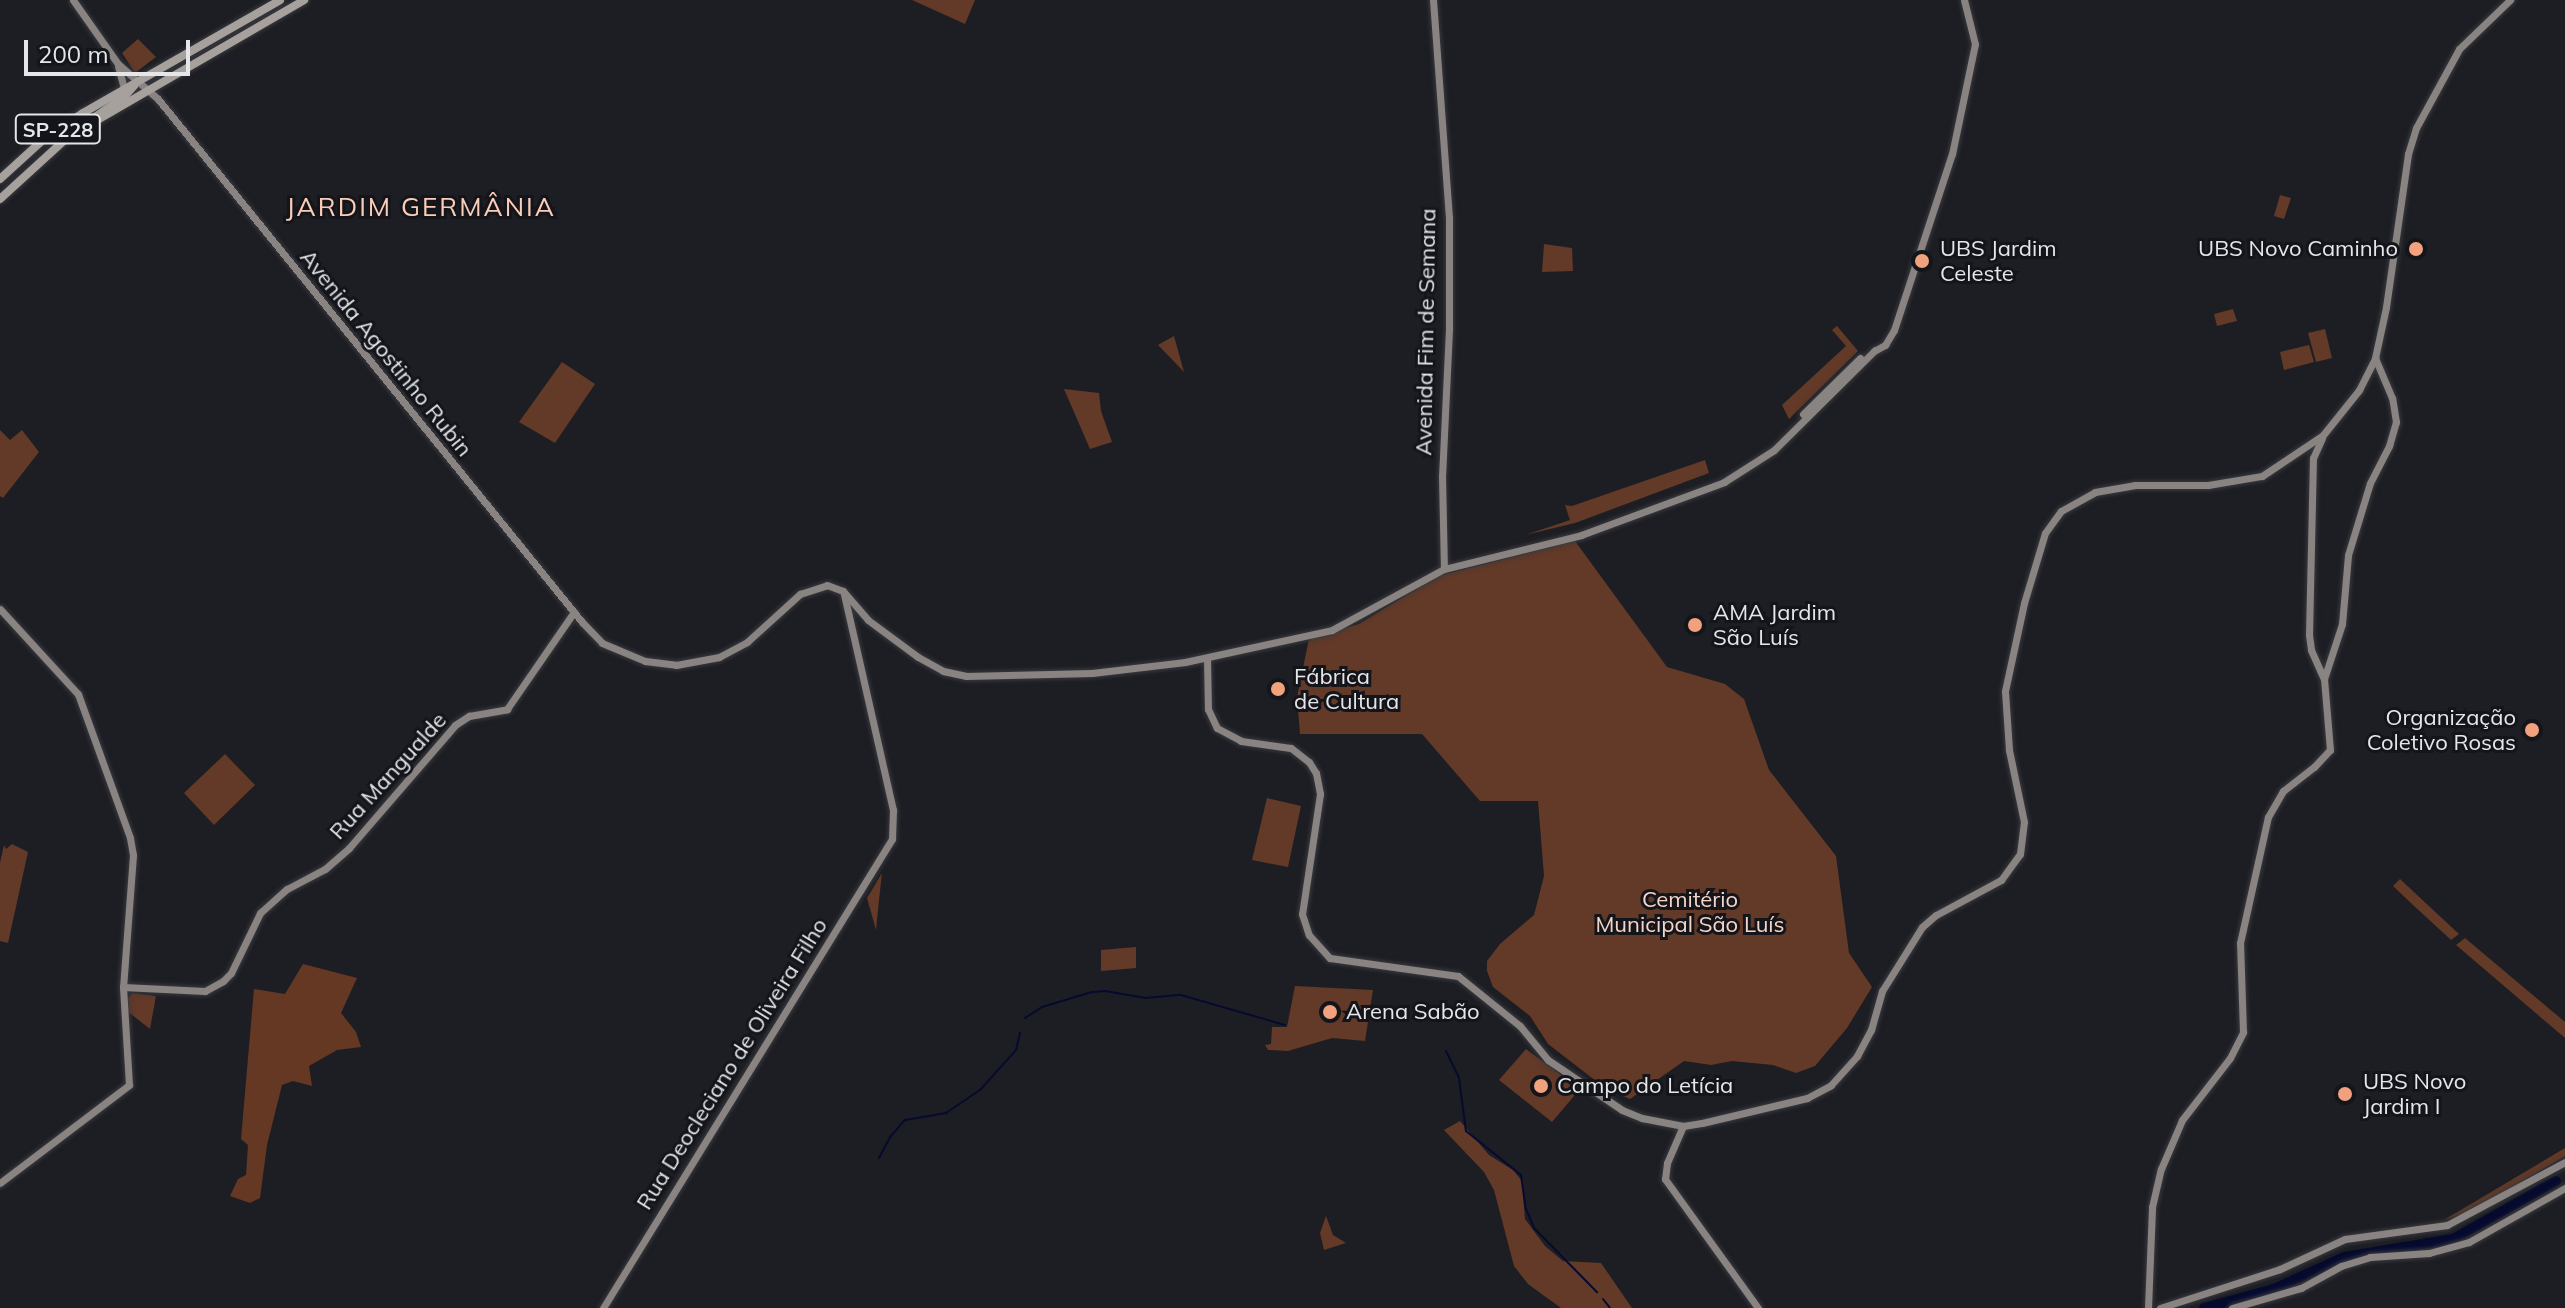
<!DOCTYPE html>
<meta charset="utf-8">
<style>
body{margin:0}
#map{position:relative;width:2565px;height:1308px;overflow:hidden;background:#1d1e23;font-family:Mulish,sans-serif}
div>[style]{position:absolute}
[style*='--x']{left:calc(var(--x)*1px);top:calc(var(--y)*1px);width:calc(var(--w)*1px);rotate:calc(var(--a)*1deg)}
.green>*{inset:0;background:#633927}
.forest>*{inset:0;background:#653823}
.stream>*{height:2px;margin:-1px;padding:0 1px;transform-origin:1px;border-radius:1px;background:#060a2f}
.river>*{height:10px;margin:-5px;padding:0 5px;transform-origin:5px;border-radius:5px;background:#060a2f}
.roads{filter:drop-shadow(0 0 2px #393a3f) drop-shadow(0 0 2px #393a3f)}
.secondary>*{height:7px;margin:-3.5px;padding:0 3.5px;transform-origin:3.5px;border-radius:3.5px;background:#898482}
.primary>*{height:8px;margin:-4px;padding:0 4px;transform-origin:4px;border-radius:4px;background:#a7a19e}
.dots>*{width:22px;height:22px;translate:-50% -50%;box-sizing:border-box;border:4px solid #13151a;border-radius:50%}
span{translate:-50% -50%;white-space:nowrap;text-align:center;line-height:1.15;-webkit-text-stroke:6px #13151a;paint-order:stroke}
.shield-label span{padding:2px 6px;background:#13151a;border:2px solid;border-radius:6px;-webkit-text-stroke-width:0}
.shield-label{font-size:20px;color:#e5e6ea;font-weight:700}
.poi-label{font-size:22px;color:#e5e6ea}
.left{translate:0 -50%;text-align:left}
.right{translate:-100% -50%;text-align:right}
.street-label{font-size:22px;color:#e5e6ea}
.park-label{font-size:22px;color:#f4d4c6}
.quarter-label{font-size:26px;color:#fbccb8;letter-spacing:2px}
.scale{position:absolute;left:24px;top:40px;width:166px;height:36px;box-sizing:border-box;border:4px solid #e5e6ea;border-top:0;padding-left:10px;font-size:24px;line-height:28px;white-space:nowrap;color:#e5e6ea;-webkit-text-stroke:6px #13151a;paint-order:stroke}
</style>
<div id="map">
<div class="green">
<div style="clip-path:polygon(912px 0,975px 0,965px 24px)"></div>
<div style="clip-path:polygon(138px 39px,156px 57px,135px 73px,122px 53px)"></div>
<div style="clip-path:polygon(2280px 195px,2291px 198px,2284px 219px,2274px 216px)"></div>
<div style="clip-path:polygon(1544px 244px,1572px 248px,1573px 271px,1542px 272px)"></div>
<div style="clip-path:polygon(2233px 309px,2237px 321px,2217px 326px,2214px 314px)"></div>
<div style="clip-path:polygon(1837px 326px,1858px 351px,1789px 419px,1782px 405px,1846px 346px,1832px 330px)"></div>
<div style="clip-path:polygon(2325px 329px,2332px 358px,2316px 362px,2308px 333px)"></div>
<div style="clip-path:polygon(1174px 336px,1184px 372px,1158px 345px)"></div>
<div style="clip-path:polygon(2309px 345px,2314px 362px,2284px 370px,2280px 352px)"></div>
<div style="clip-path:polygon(562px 362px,595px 384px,555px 443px,519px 422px)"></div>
<div style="clip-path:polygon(1064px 389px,1099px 393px,1101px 411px,1112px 442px,1090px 449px)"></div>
<div style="clip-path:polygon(0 430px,10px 440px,22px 430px,39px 452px,3px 498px,0 496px)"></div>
<div style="clip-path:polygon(1705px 460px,1709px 473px,1575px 523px,1525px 535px,1570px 520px,1565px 505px,1572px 506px)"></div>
<div style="clip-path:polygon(1575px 541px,1667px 667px,1725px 684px,1744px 699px,1769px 770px,1836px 856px,1849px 953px,1872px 987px,1847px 1028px,1815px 1066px,1796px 1073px,1773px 1065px,1732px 1061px,1711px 1065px,1684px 1061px,1630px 1099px,1605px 1088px,1548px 1044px,1530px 1016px,1493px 987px,1487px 971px,1487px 961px,1500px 944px,1534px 915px,1544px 876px,1538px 801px,1480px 801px,1422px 734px,1300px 734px,1297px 697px,1309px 639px,1359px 624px,1438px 576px)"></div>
<div style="clip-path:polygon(225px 754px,255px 785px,214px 825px,184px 793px)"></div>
<div style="clip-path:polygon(1267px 798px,1301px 806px,1288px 867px,1252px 860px)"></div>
<div style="clip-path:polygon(12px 844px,28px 852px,8px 943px,0 941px,0 863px,4px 845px,6px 849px)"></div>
<div style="clip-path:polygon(882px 873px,879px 900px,876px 930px,867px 898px)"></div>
<div style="clip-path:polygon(2400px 879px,2431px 908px,2459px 934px,2451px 940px,2413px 905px,2393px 886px)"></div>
<div style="clip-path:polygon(2465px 938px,2565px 1022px,2565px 1038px,2456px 945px)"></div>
<div style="clip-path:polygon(1136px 947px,1136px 968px,1101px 971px,1101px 950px)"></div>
<div style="clip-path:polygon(1295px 986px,1373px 990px,1365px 1041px,1332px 1038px,1288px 1051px,1268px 1050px,1265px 1045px,1271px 1044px,1272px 1027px,1287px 1027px)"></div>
<div style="clip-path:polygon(132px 993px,156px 996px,150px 1029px,127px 1011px,125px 1002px)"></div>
<div style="clip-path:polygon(1526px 1049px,1580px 1089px,1552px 1122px,1499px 1080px)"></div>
<div style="clip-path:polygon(1460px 1121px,1489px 1155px,1513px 1170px,1522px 1181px,1525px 1219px,1545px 1246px,1563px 1261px,1601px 1263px,1632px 1308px,1561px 1308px,1528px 1284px,1514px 1266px,1494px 1190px,1484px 1172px,1444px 1130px)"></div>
<div style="clip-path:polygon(2565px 1148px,2565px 1156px,2469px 1212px,2444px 1220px)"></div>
<div style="clip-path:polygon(1326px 1216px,1333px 1235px,1346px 1243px,1324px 1250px,1320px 1233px)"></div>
</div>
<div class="forest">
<div style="clip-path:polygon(303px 964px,357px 978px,341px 1013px,356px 1032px,361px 1047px,337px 1050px,309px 1066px,312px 1086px,293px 1081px,282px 1085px,267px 1145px,260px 1198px,250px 1203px,230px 1196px,238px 1179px,246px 1175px,248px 1145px,241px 1139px,254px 989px,285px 994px)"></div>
</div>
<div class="stream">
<div style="--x:1025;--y:1018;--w:20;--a:-33"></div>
<div style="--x:1042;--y:1007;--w:52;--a:-16.7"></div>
<div style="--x:1092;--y:992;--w:13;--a:-4"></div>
<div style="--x:1105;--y:991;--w:41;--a:9.9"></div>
<div style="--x:1145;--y:998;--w:36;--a:-5"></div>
<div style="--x:1181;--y:995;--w:108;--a:16.1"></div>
<div style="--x:1446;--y:1051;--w:30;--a:64"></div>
<div style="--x:1459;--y:1078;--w:53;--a:82.5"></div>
<div style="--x:1466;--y:1131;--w:70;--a:38.7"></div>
<div style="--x:1521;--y:1175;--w:34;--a:82"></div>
<div style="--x:1526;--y:1209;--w:21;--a:67"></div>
<div style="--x:1534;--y:1228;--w:90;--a:45.5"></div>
<div style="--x:879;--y:1158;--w:24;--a:-62"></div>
<div style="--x:890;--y:1137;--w:23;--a:-49"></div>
<div style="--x:905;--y:1120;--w:42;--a:-9.7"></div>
<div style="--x:946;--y:1113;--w:41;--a:-34.1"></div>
<div style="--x:980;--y:1090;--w:54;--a:-48"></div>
<div style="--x:1016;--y:1050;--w:18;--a:-77"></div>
<div style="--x:1603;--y:1299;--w:11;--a:52"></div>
</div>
<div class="river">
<div style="--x:2204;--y:1308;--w:73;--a:-15.2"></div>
<div style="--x:2274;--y:1289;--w:77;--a:-24.6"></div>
<div style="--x:2344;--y:1257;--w:110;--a:-9.4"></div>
<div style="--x:2453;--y:1239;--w:118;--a:-29.4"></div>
</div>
<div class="roads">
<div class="secondary">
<div style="--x:73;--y:0;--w:78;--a:54.9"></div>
<div style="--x:118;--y:64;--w:53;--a:41.2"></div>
<div style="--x:158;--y:99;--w:673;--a:50.97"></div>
<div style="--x:582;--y:622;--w:29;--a:46"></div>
<div style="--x:602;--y:643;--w:47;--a:22.7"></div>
<div style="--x:645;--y:661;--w:31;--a:7"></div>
<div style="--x:676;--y:665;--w:44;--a:-10.5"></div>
<div style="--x:719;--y:657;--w:32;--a:-28"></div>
<div style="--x:747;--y:642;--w:72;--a:-42.2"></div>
<div style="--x:800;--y:594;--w:28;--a:-18"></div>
<div style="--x:827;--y:585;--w:17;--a:21"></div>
<div style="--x:843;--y:591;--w:38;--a:49"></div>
<div style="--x:868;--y:620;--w:62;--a:36.5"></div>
<div style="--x:918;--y:657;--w:29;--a:29"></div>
<div style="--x:943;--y:671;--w:24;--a:12"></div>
<div style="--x:966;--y:676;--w:126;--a:-1.4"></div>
<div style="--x:1092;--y:673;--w:94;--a:-6.7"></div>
<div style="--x:1185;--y:662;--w:150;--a:-12.3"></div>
<div style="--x:1332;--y:630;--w:128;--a:-28.6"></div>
<div style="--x:1444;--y:569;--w:141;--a:-13.9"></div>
<div style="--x:1581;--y:535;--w:153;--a:-20.3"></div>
<div style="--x:1724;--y:482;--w:59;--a:-32.6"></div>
<div style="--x:1774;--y:450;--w:142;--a:-44.7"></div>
<div style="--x:1433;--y:0;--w:219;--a:85.8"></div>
<div style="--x:1449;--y:218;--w:111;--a:90"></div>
<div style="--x:1449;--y:329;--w:147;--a:92.7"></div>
<div style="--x:1442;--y:476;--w:93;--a:88.8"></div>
<div style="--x:118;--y:66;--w:24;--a:75"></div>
<div style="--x:1874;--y:351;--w:13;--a:-29"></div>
<div style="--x:1885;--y:345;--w:17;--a:-59"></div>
<div style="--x:1894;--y:330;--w:185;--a:-71.8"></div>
<div style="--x:1952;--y:154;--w:112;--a:-78.2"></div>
<div style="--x:1975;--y:44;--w:45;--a:-104"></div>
<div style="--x:1803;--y:414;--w:80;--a:-44.5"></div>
<div style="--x:2322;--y:438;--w:22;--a:114"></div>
<div style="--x:2313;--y:458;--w:177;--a:91.3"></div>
<div style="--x:2309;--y:635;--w:15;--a:82"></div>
<div style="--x:2311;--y:650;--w:32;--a:66"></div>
<div style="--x:0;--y:609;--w:115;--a:47.5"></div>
<div style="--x:78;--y:694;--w:153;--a:70.1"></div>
<div style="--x:130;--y:838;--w:17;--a:80"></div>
<div style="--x:133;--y:855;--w:132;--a:94.3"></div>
<div style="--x:123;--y:987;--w:98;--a:86.5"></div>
<div style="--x:129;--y:1085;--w:162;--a:142.8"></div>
<div style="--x:1207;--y:658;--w:51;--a:88.9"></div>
<div style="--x:1208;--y:709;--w:21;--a:65"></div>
<div style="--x:1217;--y:728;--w:27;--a:28"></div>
<div style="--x:1241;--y:741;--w:50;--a:8"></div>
<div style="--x:1291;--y:748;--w:23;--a:38"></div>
<div style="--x:1309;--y:762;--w:13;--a:58"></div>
<div style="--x:1316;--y:773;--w:21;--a:79"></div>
<div style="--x:1320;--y:794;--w:121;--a:98.5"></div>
<div style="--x:1302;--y:914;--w:22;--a:72"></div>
<div style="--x:1309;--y:935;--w:31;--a:48"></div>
<div style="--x:1330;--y:958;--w:129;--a:8"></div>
<div style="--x:1458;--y:976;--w:80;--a:38.9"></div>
<div style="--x:1520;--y:1026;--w:44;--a:50.5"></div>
<div style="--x:1548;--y:1060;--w:89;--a:34"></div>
<div style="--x:1622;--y:1110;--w:22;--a:22"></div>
<div style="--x:1642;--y:1118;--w:42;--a:11"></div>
<div style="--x:1683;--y:1126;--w:19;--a:-9"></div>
<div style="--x:1702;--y:1123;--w:108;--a:-13.4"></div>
<div style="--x:1807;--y:1098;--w:27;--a:-28"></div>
<div style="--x:1831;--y:1085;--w:39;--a:-48"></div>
<div style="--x:1857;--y:1056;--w:30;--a:-62"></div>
<div style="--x:1871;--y:1030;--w:41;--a:-74.2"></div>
<div style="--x:1882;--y:991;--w:75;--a:-58"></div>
<div style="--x:1922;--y:927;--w:18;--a:-41"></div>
<div style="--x:1936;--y:915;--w:74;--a:-28.3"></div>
<div style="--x:2001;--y:880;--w:32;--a:-54"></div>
<div style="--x:2020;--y:854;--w:32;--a:-83"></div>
<div style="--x:2024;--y:822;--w:74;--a:-101.8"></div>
<div style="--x:2009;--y:750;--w:59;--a:-93.9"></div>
<div style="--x:2005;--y:691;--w:90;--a:-77.8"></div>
<div style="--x:2024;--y:603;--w:73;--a:-73.3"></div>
<div style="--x:2045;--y:533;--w:27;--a:-54"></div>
<div style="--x:2061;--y:511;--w:39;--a:-29"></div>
<div style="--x:2095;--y:492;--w:41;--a:-9.9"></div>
<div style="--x:2135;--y:485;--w:73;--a:0"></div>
<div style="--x:2208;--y:485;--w:55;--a:-9.5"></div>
<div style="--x:2262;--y:476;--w:73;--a:-33.9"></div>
<div style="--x:2323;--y:435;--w:58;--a:-51.3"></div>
<div style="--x:2359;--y:390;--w:36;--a:-63"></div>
<div style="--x:2375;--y:358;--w:52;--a:-77.8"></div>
<div style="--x:2386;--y:307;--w:155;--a:-81.8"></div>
<div style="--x:2408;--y:154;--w:27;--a:-73"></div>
<div style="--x:2416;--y:128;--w:90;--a:-61.4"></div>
<div style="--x:2459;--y:49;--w:71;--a:-43.9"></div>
<div style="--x:123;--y:987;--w:82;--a:2.8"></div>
<div style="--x:205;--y:991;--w:21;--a:-29"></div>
<div style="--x:223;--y:981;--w:11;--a:-45"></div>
<div style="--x:231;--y:973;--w:67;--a:-64.2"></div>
<div style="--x:260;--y:913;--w:36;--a:-42"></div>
<div style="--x:287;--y:889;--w:43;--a:-27.8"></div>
<div style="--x:325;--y:869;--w:32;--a:-41"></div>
<div style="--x:349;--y:848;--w:162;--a:-49.2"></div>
<div style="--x:455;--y:725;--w:17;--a:-33"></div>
<div style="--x:469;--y:716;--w:39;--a:-10"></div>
<div style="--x:507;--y:709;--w:118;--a:-55.4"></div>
<div style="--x:1683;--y:1126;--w:40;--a:113.4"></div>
<div style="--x:1667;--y:1163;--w:16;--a:97"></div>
<div style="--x:1665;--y:1179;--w:159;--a:54.2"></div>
<div style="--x:603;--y:1308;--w:551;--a:-58.36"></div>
<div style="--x:892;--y:839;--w:29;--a:-88"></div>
<div style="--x:893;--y:810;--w:221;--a:-102.8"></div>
<div style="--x:2148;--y:1308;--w:101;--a:-87.7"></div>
<div style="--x:2152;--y:1207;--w:39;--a:-77"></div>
<div style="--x:2161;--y:1169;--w:53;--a:-66.8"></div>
<div style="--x:2182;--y:1120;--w:78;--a:-52.3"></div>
<div style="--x:2230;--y:1058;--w:29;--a:-63"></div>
<div style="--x:2243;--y:1032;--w:89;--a:-91.9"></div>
<div style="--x:2240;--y:943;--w:129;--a:-77.5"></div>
<div style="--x:2268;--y:817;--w:30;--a:-60"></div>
<div style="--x:2283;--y:791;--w:39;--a:-38"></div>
<div style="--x:2314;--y:767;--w:23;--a:-47"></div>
<div style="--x:2330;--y:750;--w:71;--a:-94.8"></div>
<div style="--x:2324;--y:679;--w:58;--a:-71.9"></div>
<div style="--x:2342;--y:624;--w:69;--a:-85"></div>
<div style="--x:2348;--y:555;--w:75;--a:-73"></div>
<div style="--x:2370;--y:483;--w:42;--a:-62.8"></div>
<div style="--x:2389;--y:446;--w:25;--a:-74"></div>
<div style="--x:2396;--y:422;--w:24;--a:-99"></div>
<div style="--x:2392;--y:398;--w:43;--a:-113"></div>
<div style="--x:2160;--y:1308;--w:126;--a:-18"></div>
<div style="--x:2280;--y:1269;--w:72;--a:-24.8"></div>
<div style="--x:2345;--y:1239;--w:103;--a:-7.8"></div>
<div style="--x:2447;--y:1225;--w:134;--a:-28.1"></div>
<div style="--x:2232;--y:1308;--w:72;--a:-16.2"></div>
<div style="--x:2301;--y:1288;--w:46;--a:-28.8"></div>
<div style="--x:2341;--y:1266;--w:30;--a:-17"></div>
<div style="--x:2370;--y:1257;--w:59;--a:-3.9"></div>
<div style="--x:2429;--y:1253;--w:41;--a:-15.4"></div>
<div style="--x:2469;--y:1242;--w:110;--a:-29.4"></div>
</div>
<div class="primary">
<div style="--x:89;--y:121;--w:42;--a:-34.4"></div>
<div style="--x:124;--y:97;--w:15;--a:-48"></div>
<div style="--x:0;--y:179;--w:59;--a:-42.3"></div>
<div style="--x:44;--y:139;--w:47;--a:-33.7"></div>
<div style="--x:83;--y:113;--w:227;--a:-29.8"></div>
<div style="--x:0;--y:199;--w:92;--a:-42.4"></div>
<div style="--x:68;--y:137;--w:273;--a:-30.1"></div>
</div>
</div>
<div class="dots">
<div style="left:2416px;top:249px;background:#f2a17e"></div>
<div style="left:1922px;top:261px;background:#f2a17e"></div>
<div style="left:1695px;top:625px;background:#f2a17e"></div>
<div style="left:1278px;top:689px;background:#f2a17e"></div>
<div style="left:2532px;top:730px;background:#f2a17e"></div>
<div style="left:1330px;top:1012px;background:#f2a17e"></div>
<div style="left:1541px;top:1086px;background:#f2a17e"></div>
<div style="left:2345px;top:1094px;background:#f2a17e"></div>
</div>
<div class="shield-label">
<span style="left:58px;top:129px">SP-228</span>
</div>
<div class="poi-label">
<span class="left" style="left:1940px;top:261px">UBS Jardim<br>Celeste</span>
<span class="right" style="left:2398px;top:249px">UBS Novo Caminho</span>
<span class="left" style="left:1713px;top:625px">AMA Jardim<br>São Luís</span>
<span class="left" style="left:1294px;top:689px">Fábrica<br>de Cultura</span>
<span class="right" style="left:2516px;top:730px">Organização<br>Coletivo Rosas</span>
<span class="left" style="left:1346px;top:1012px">Arena Sabão</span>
<span class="left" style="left:2363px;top:1094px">UBS Novo<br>Jardim I</span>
<span class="left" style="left:1557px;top:1086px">Campo do Letícia</span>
</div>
<div class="street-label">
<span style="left:1426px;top:332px;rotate:-89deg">Avenida Fim de Semana</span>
<span style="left:386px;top:353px;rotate:51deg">Avenida Agostinho Rubin</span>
<span style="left:388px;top:776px;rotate:-48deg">Rua Mangualde</span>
<span style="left:732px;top:1064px;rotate:-58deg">Rua Deocleciano de Oliveira Filho</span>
</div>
<div class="park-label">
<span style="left:1690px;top:912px">Cemitério<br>Municipal São Luís</span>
</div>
<div class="quarter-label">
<span style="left:421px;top:207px">JARDIM GERMÂNIA</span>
</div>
<div class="scale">200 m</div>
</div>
